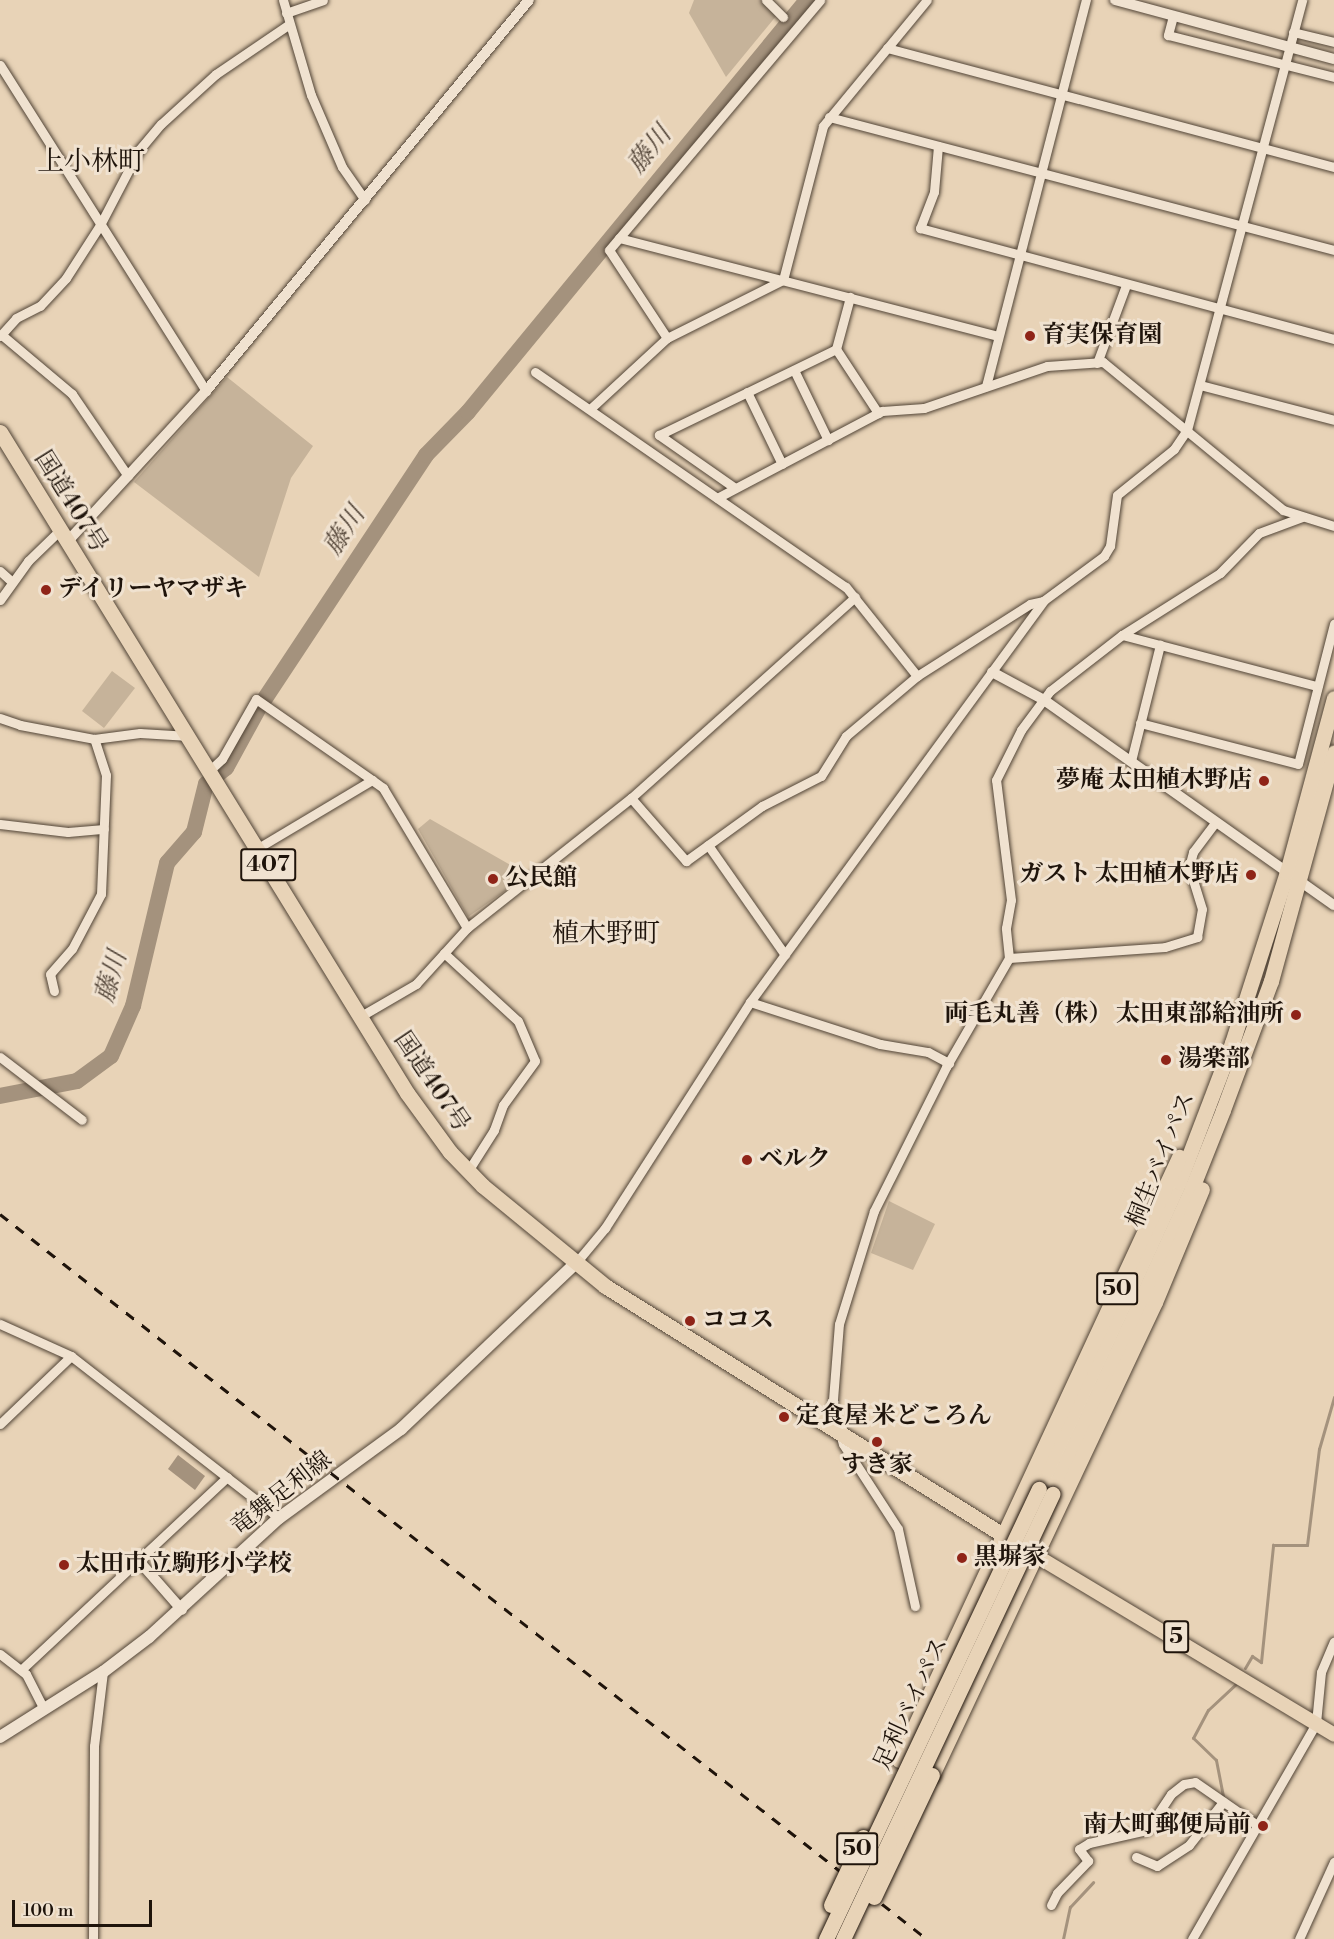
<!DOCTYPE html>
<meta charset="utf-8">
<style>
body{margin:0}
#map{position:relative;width:1334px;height:1939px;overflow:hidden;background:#e8d3b7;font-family:"Libre Bodoni","Noto Serif JP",serif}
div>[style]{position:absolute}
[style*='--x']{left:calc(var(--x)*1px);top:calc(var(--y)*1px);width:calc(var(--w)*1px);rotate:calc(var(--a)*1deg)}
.green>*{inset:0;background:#c6b39a}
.water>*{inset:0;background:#a4927d}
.stream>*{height:3px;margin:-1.5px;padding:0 1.5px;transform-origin:1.5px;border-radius:1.5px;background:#a4927d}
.river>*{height:16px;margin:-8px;padding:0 8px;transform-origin:8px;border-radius:8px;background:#a4927d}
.roads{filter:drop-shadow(0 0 2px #514436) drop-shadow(0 0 2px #514436)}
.minor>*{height:9px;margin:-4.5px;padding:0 4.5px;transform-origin:4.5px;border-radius:4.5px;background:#f0e2d0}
.tertiary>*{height:10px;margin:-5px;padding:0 5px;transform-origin:5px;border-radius:5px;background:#f0e2d0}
.secondary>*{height:12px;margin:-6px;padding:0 6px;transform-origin:6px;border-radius:6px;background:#f0e2d0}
.primary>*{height:14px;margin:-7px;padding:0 7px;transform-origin:7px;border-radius:7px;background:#e8d3b7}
.trunk>*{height:15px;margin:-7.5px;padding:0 7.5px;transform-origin:7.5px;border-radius:7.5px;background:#e8d3b7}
.rail>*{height:3px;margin-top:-1.5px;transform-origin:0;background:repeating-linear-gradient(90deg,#1f140b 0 10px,transparent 0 20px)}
.bridges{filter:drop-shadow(0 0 2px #1f140b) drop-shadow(0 0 2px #1f140b)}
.trunk-bridge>*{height:15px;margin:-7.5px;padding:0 7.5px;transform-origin:7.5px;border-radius:7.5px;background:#e8d3b7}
.dots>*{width:16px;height:16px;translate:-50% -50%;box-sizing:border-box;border:3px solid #f0e2d0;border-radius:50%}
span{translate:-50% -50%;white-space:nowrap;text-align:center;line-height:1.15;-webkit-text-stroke:6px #f0e2d0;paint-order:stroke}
.shield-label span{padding:2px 4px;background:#f0e2d0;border:2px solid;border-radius:4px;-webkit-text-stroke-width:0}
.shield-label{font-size:22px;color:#1f140b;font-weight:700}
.poi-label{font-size:24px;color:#1f140b;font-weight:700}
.left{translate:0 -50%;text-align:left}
.right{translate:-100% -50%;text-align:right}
.street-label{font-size:24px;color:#1f140b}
.water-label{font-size:26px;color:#544639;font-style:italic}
.quarter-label{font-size:27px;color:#1f140b}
.scale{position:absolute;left:12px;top:1900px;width:140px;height:27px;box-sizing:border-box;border:3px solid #1f140b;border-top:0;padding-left:8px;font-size:18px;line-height:21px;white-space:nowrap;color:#1f140b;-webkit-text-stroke:4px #f0e2d0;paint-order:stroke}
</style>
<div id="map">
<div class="green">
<div style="clip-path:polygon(694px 0,763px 0,777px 15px,726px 77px,689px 13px)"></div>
<div style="clip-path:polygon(227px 377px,313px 446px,291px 478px,259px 577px,134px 482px)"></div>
<div style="clip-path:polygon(112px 671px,135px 688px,104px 728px,82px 711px)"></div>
<div style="clip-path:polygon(430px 819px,528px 875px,468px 917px,418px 829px)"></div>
<div style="clip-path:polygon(889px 1201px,935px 1224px,913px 1270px,871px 1253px)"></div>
</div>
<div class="water">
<div style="clip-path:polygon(178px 1455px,205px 1476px,195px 1490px,168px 1469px)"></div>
</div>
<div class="stream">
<div style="--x:1245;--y:1668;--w:14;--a:-60"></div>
<div style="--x:1252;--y:1656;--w:11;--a:34"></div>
<div style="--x:1261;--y:1662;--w:118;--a:-84.1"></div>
<div style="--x:1273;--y:1545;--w:34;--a:0"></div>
<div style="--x:1307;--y:1545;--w:97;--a:-82.9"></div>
<div style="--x:1319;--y:1449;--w:54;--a:-73.9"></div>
<div style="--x:1223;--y:1796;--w:37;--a:-101"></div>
<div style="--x:1216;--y:1760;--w:32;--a:-136"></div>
<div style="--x:1193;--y:1738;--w:32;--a:-62"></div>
<div style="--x:1208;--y:1710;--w:38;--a:-43"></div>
<div style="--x:1063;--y:1939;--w:33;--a:-78"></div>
<div style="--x:1070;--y:1907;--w:34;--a:-47"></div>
</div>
<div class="river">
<div style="--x:0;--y:1096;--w:78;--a:-11"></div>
<div style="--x:77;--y:1081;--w:42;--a:-36.3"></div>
<div style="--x:111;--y:1056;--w:55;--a:-66.3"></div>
<div style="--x:133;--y:1006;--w:147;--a:-76.6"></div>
<div style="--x:167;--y:863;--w:41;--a:-48.9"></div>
<div style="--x:194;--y:832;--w:49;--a:-76"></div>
<div style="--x:206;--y:784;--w:26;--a:-39"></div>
<div style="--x:226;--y:768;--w:71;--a:-61.3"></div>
<div style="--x:260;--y:706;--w:301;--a:-56.5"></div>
<div style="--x:426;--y:455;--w:60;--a:-45.7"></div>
<div style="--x:468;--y:412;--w:534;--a:-50.55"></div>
</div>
<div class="roads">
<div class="minor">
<div style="--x:283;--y:0;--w:99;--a:73.6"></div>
<div style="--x:311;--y:95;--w:78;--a:66.7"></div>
<div style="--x:342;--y:167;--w:40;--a:55.1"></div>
<div style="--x:766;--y:0;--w:24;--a:45"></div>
<div style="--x:286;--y:13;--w:39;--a:-19"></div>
<div style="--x:1173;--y:16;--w:20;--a:105"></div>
<div style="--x:1168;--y:35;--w:171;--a:14.2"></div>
<div style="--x:1293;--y:32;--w:42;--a:13.7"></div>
<div style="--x:887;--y:48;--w:463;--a:14.9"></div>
<div style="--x:0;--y:65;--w:386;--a:57.7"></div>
<div style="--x:829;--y:117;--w:522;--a:14.75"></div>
<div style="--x:938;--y:146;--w:46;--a:95"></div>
<div style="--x:934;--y:192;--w:39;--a:111"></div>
<div style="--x:920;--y:228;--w:429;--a:15"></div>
<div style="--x:619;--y:238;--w:391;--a:14.5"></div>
<div style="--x:0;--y:336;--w:24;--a:-48"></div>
<div style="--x:16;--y:318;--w:27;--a:-27"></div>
<div style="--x:40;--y:306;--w:38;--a:-47"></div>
<div style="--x:66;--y:278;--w:63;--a:-57.3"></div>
<div style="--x:100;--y:225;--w:85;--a:-62.5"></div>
<div style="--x:139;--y:150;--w:34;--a:-50"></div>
<div style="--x:161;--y:124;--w:74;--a:-42.3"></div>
<div style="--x:216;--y:74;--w:87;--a:-34.2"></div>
<div style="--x:3;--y:336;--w:90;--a:40"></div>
<div style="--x:72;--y:394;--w:99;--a:55.7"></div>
<div style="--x:667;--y:338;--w:105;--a:-123.4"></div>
<div style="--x:609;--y:250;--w:327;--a:-49.8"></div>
<div style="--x:836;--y:349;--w:77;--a:56.7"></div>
<div style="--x:1097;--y:363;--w:83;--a:-69.6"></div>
<div style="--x:794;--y:370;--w:78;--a:64.1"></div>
<div style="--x:535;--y:372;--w:378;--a:34.7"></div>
<div style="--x:846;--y:587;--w:114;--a:51.4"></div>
<div style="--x:1200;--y:385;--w:138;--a:14.6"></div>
<div style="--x:986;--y:386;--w:399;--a:-75.5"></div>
<div style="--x:747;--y:392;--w:80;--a:64.1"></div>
<div style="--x:590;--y:409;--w:105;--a:-42.7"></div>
<div style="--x:667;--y:338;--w:130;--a:-26.6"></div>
<div style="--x:783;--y:280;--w:159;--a:-75.4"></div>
<div style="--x:823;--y:126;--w:163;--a:-50.5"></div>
<div style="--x:735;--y:488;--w:93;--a:-145.1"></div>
<div style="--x:659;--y:435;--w:197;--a:-25.9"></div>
<div style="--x:836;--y:349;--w:54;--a:-74.9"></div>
<div style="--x:717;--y:498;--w:187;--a:-27.8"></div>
<div style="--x:882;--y:411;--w:42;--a:-4.1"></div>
<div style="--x:924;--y:408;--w:130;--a:-18.9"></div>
<div style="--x:1047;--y:366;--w:56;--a:-4.1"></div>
<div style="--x:1103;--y:362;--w:233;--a:39.4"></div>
<div style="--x:1283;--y:510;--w:53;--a:17.4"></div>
<div style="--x:0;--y:571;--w:15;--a:42"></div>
<div style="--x:0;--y:600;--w:48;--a:-54.3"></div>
<div style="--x:28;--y:561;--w:46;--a:-44.1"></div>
<div style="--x:1122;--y:635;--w:202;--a:14.7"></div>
<div style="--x:0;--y:718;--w:21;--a:19"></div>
<div style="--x:20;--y:725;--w:75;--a:10.7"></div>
<div style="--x:94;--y:739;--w:46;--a:-7.4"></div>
<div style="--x:140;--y:733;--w:49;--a:3.5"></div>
<div style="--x:1140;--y:723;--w:163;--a:14.5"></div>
<div style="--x:1298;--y:764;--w:145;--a:-75.6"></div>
<div style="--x:1131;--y:761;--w:120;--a:-76"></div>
<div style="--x:210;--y:770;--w:16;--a:-43"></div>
<div style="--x:222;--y:759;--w:69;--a:-60.5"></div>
<div style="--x:256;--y:699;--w:141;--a:34.9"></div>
<div style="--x:631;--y:798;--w:84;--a:48.9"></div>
<div style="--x:686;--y:861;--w:94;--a:-35.9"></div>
<div style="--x:762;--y:806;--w:66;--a:-27"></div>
<div style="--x:821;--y:776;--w:47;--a:-58"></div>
<div style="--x:846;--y:736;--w:93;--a:-40.2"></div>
<div style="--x:917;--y:676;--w:134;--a:-32.5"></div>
<div style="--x:1030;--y:604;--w:13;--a:-13"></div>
<div style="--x:0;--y:824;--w:68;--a:6.7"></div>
<div style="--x:68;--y:832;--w:36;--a:-5"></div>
<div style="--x:708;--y:845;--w:134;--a:55"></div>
<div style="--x:258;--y:848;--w:133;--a:-30.8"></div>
<div style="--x:372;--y:780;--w:14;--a:36"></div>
<div style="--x:383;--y:788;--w:163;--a:59"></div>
<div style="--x:444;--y:953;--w:100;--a:42.6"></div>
<div style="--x:518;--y:1021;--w:43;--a:67"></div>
<div style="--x:535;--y:1061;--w:54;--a:126"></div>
<div style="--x:503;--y:1105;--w:27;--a:110"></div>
<div style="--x:494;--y:1130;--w:49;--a:122.4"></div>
<div style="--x:1009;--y:958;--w:156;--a:-4"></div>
<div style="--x:1165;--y:947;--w:34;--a:-17"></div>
<div style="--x:1197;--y:937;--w:28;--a:-80"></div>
<div style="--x:1202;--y:909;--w:44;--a:-107.2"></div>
<div style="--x:1189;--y:867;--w:16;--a:-75"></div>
<div style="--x:1193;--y:852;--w:38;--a:-53"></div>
<div style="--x:54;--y:991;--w:17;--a:-103"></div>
<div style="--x:50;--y:974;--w:33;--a:-49"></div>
<div style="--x:72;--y:949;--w:62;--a:-62.2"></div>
<div style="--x:101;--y:894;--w:119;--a:-87.6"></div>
<div style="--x:106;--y:775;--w:38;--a:-108"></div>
<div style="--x:750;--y:1002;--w:137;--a:17.9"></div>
<div style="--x:880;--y:1044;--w:49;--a:9.5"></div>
<div style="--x:928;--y:1052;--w:24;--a:28"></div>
<div style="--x:361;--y:1016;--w:64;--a:-30.2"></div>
<div style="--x:416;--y:984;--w:76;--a:-47.7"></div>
<div style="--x:467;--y:928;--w:209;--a:-38.4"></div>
<div style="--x:631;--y:798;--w:301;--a:-41.9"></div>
<div style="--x:0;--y:1057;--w:103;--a:37.5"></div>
<div style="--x:575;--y:1264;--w:47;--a:-50.2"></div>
<div style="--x:605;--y:1228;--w:269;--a:-57.3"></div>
<div style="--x:750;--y:1002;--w:497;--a:-53.8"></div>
<div style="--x:1043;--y:601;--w:76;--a:-36.4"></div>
<div style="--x:1104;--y:556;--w:12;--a:-59"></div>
<div style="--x:1110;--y:546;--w:51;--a:-82.2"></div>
<div style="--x:1117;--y:495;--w:73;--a:-38.9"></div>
<div style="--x:1174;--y:449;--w:23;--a:-56"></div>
<div style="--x:1187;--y:430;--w:445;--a:-75"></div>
<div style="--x:0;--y:1324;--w:78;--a:24.3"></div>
<div style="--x:71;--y:1356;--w:264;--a:37.9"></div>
<div style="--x:0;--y:1424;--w:98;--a:-43.8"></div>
<div style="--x:831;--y:1425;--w:101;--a:-85.5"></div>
<div style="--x:839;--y:1324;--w:118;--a:-72.8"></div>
<div style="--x:874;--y:1211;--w:161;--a:-63.4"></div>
<div style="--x:946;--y:1067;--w:126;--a:-60"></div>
<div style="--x:1009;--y:958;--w:30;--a:-96"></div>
<div style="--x:1006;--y:928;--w:28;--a:-80"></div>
<div style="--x:1011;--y:900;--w:121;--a:-97.1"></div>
<div style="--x:996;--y:780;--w:56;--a:-63.4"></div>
<div style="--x:1021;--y:730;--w:49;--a:-53.4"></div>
<div style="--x:1050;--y:691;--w:91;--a:-37.9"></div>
<div style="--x:1122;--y:635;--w:116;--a:-32.3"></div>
<div style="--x:1220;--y:573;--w:56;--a:-45.7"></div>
<div style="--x:1259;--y:533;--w:46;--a:-20.4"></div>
<div style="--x:840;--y:1433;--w:11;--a:75"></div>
<div style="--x:843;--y:1444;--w:101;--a:57.1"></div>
<div style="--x:898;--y:1529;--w:79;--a:77.6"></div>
<div style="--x:0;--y:1654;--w:33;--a:38"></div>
<div style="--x:26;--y:1674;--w:39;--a:63"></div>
<div style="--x:22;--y:1669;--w:281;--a:-43.1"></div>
<div style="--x:1136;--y:1857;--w:23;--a:23"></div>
<div style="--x:1157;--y:1866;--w:38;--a:-33"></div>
<div style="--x:1189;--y:1845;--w:55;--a:-51.7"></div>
<div style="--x:1051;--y:1905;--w:13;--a:-63"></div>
<div style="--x:1057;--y:1893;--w:45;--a:-45.9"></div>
<div style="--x:1088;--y:1861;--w:15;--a:-127"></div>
<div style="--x:1079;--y:1849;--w:12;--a:-31"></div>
<div style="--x:1089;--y:1843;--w:59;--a:-12.6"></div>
<div style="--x:1147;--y:1830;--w:43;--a:-56.3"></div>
<div style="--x:1171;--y:1794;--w:16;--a:-38"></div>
<div style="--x:1184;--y:1784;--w:11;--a:-10"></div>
<div style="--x:1195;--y:1782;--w:75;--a:34.7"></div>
<div style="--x:93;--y:1939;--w:193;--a:-89.7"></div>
<div style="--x:94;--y:1746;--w:75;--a:-83.1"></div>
<div style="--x:1192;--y:1939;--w:249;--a:-60.1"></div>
<div style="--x:1316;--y:1723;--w:51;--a:-84.4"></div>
<div style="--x:1321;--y:1672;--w:33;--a:-67"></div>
<div style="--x:1299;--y:1939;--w:85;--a:-65.6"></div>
</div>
<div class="tertiary">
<div style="--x:1115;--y:0;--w:227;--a:15.1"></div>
<div style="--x:68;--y:541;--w:204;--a:-47.4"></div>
<div style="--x:206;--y:391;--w:507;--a:-50.44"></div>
<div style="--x:992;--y:672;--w:59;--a:28.3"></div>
<div style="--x:1044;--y:700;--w:355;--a:35.3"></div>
<div style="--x:139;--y:1561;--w:65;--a:48.7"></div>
</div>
<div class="secondary">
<div style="--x:0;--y:1737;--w:122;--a:-32.3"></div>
<div style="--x:103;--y:1672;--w:58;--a:-37.3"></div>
<div style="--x:149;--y:1637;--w:176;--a:-42.5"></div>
<div style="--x:279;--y:1518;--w:151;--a:-36.1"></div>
<div style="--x:401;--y:1429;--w:240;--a:-43.5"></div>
</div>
<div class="primary">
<div style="--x:1035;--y:1555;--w:349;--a:31"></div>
</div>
<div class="trunk">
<div style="--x:0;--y:432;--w:776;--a:58.38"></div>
<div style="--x:407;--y:1093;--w:73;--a:53.9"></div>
<div style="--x:450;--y:1152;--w:47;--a:45.9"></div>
<div style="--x:483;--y:1186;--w:158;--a:39.3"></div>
<div style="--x:605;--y:1286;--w:507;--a:32.03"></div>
<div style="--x:1039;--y:1489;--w:337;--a:-65.5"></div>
<div style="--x:1179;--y:1182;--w:149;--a:-69.1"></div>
<div style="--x:1232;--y:1043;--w:180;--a:-72.2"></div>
<div style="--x:1287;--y:872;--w:180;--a:-74.9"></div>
<div style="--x:1052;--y:1494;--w:337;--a:-65.4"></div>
<div style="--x:1192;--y:1188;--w:84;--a:-68.3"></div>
<div style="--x:1223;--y:1110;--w:138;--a:-69.6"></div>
<div style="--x:1271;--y:981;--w:237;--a:-74.6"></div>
<div style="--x:899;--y:1760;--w:665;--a:-65.09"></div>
<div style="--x:932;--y:1775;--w:523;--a:-64.76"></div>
<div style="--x:1155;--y:1302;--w:122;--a:-67.4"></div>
</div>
</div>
<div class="rail">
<div style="--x:0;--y:1214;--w:1177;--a:38.03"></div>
</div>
<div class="bridges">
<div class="trunk-bridge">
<div style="--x:874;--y:1897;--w:135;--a:-64.6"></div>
<div style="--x:831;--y:1905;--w:75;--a:-64.8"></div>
<div style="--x:826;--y:1939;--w:498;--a:-64.7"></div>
<div style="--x:843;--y:1939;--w:492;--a:-64.8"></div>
</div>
</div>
<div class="dots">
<div style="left:1030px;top:336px;background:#8f2418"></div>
<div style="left:46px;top:590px;background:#8f2418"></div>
<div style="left:1264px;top:781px;background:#8f2418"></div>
<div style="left:1251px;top:875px;background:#8f2418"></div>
<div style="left:493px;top:879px;background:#8f2418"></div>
<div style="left:1296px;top:1015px;background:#8f2418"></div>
<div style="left:1166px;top:1060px;background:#8f2418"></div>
<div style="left:747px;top:1160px;background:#8f2418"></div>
<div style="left:690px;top:1321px;background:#8f2418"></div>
<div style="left:784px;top:1417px;background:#8f2418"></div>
<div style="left:877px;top:1442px;background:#8f2418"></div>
<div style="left:962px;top:1558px;background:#8f2418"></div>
<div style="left:64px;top:1565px;background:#8f2418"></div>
<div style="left:1263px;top:1826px;background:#8f2418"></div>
</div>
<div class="shield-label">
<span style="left:268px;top:865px">407</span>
<span style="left:1117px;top:1289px">50</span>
<span style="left:1176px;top:1637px">5</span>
<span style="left:857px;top:1849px">50</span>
</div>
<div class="poi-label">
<span class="left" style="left:1042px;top:336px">育実保育園</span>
<span class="left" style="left:58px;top:590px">デイリーヤマザキ</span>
<span class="right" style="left:1252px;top:781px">夢庵 太田植木野店</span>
<span class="right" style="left:1239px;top:875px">ガスト 太田植木野店</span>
<span class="left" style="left:505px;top:879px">公民館</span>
<span class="right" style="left:1284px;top:1015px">両毛丸善（株） 太田東部給油所</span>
<span class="left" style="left:1178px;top:1060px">湯楽部</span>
<span class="left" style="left:759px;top:1160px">ベルク</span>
<span class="left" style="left:702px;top:1321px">ココス</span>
<span class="left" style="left:796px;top:1417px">定食屋 米どころん</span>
<span style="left:877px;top:1466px">すき家</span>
<span class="left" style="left:974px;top:1558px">黒塀家</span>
<span class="left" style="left:76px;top:1565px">太田市立駒形小学校</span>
<span class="right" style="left:1251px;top:1826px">南大町郵便局前</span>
</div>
<div class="street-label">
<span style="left:70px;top:502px;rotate:58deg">国道407号</span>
<span style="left:431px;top:1082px;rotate:56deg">国道407号</span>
<span style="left:1162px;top:1160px;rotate:-68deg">桐生バイパス</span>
<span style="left:282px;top:1494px;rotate:-38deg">竜舞足利線</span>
<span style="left:912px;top:1704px;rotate:-65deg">足利バイパス</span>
</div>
<div class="water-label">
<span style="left:650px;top:150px;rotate:-51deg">藤川</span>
<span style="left:345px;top:531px;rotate:-57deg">藤川</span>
<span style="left:112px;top:977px;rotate:-74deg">藤川</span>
</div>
<div class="quarter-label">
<span style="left:91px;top:163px">上小林町</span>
<span style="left:606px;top:935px">植木野町</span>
</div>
<div class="scale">100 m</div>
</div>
